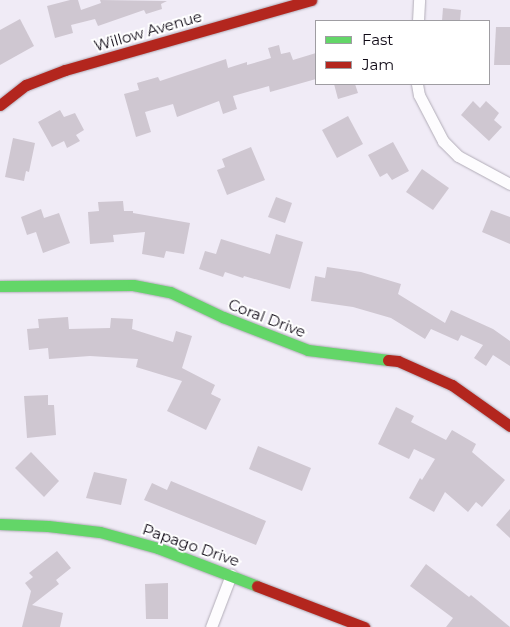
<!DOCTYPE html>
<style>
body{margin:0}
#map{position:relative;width:510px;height:627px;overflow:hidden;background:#f0ebf6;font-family:Montserrat,sans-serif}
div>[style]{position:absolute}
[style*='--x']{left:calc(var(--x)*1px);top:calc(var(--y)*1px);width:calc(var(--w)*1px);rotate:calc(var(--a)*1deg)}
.building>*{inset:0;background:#cfc7d1}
.roads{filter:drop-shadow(0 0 1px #b1acb7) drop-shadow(0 0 1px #b1acb7)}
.street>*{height:11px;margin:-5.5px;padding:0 5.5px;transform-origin:5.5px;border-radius:5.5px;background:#fdfcfe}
.fast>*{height:11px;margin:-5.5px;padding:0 5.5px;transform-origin:5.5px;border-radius:5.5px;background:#63d668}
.jam>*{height:11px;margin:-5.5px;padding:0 5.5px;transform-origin:5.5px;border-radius:5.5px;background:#b3261e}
span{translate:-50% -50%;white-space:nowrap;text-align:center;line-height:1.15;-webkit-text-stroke:4px #fff;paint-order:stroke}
.street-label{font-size:15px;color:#100a16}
.legend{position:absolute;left:315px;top:20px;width:175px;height:65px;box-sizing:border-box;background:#fff;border:1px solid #9f9da2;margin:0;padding:6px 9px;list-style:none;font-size:15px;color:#100a16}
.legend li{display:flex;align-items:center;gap:10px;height:25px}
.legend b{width:25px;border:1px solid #9f9da2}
</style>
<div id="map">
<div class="building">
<div style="clip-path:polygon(70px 0,78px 0,81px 10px,101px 3px,100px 0,167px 1px,161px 4px,162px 9px,146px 14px,144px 10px,98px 26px,95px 19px,71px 25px,73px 33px,55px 38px,47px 6px)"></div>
<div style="clip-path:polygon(443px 8px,461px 10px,460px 21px,442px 21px)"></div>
<div style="clip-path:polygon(20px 19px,34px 46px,0 65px,0 30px)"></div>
<div style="clip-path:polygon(496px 27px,510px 27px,510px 65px,494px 65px)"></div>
<div style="clip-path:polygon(279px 45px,281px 54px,290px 52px,293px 60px,316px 53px,316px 79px,270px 92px,269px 86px,233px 96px,237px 109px,223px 114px,219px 101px,177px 117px,173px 104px,145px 112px,151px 132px,136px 137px,124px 94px,139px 90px,137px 83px,158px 77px,160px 81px,226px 59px,228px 68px,247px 62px,247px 65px,271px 58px,268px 48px)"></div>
<div style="clip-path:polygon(334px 84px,355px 84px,358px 93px,338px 99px)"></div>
<div style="clip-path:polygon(473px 101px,480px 108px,486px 101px,499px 113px,494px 120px,502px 127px,489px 141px,461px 115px)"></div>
<div style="clip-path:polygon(60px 110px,64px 117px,75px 113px,84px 130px,76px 135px,80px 141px,67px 148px,64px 141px,52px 147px,38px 122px)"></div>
<div style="clip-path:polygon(348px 116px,363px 144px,337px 158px,322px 130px)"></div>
<div style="clip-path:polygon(13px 138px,35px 143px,29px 172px,26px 171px,24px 181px,5px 177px)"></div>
<div style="clip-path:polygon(393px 142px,409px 171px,392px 180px,387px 173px,380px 177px,368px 155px)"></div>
<div style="clip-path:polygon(251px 147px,265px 180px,227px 195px,217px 170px,225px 167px,222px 159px)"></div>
<div style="clip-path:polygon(422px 169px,449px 188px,433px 210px,406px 192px)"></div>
<div style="clip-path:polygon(276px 197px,292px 203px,285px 223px,268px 217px)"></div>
<div style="clip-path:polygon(123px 201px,124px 211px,133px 211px,133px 213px,190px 223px,184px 254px,166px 251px,164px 258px,142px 254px,145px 232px,113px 235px,114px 242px,90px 244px,88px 212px,99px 211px,98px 202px)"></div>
<div style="clip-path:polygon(41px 209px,44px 218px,59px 213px,70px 243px,43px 253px,36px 232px,27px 235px,21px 217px)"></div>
<div style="clip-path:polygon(491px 210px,510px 217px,510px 244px,482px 232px)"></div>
<div style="clip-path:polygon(276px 234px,303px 242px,290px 289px,244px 276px,243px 278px,225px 272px,223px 277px,199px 269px,205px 251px,216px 254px,221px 239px,270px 254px)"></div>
<div style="clip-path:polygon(327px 267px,361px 272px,401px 284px,398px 294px,445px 323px,451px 310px,493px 329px,510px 341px,510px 366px,493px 355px,486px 366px,474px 358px,483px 345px,461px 335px,458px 341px,431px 329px,425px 339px,391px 318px,353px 307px,311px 301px,315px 276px,325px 278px)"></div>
<div style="clip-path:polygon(68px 317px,69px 329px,110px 328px,111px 318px,133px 319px,132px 329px,173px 342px,176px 331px,192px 336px,182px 368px,215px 385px,211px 394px,221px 399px,206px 430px,167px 411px,182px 381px,136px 367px,138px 359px,90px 356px,49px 359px,48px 348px,29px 350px,27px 329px,39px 328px,38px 319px)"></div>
<div style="clip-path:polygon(48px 395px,48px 405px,54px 405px,56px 435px,27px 438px,24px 396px)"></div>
<div style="clip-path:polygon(396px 407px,414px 416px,411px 422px,446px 440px,452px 430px,476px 444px,472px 452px,505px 480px,482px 507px,476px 502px,468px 512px,445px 492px,434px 512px,409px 498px,420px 478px,422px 480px,435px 459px,414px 449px,409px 459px,378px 444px)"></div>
<div style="clip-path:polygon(258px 446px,311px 468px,302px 491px,249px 469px)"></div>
<div style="clip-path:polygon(31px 452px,59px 481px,44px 497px,15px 468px)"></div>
<div style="clip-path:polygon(94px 472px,127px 479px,121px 505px,86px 498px)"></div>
<div style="clip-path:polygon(171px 481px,266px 521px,256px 545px,144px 500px,152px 483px,167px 490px)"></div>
<div style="clip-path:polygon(510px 509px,510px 538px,496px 525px)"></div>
<div style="clip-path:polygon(57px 551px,71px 568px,56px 580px,59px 584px,32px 605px,63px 613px,60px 627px,22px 627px,31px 591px,25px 583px,33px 577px,29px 573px)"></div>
<div style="clip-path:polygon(426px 564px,469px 597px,471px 595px,510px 627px,446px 627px,453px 618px,410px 586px)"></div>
<div style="clip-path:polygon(168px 583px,168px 619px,146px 619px,145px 584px)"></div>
</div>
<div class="roads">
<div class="street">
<div style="--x:418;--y:21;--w:21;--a:-87"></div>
<div style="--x:417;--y:84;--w:11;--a:80"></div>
<div style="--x:419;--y:95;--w:52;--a:62.4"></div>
<div style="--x:443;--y:141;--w:21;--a:45"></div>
<div style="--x:458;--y:156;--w:59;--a:28.3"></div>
<div style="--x:211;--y:627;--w:56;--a:-69"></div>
</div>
<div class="fast">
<div style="--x:0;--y:286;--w:133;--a:-0.4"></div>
<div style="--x:133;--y:285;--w:38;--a:11"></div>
<div style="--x:170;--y:292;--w:59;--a:25.3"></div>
<div style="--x:223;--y:317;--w:91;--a:21.2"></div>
<div style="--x:308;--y:350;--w:81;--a:7.1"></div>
<div style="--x:0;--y:524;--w:48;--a:2.4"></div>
<div style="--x:48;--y:526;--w:52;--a:6.6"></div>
<div style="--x:100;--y:532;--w:60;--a:15.4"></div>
<div style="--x:158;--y:548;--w:106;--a:21"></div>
</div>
<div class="jam">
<div style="--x:0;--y:105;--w:33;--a:-38"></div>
<div style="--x:26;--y:85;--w:42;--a:-21"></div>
<div style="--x:65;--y:70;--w:256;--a:-15.9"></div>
<div style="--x:388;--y:360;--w:10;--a:6"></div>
<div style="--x:398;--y:361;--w:59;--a:24"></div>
<div style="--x:452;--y:385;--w:71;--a:35.3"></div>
<div style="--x:257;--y:586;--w:115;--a:21"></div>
</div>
</div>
<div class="street-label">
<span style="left:148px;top:31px;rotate:-16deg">Willow Avenue</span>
<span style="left:267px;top:318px;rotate:21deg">Coral Drive</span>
<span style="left:191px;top:545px;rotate:19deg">Papago Drive</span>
</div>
<ul class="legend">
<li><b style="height:6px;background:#63d668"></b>Fast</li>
<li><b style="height:6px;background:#b3261e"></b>Jam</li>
</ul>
</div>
